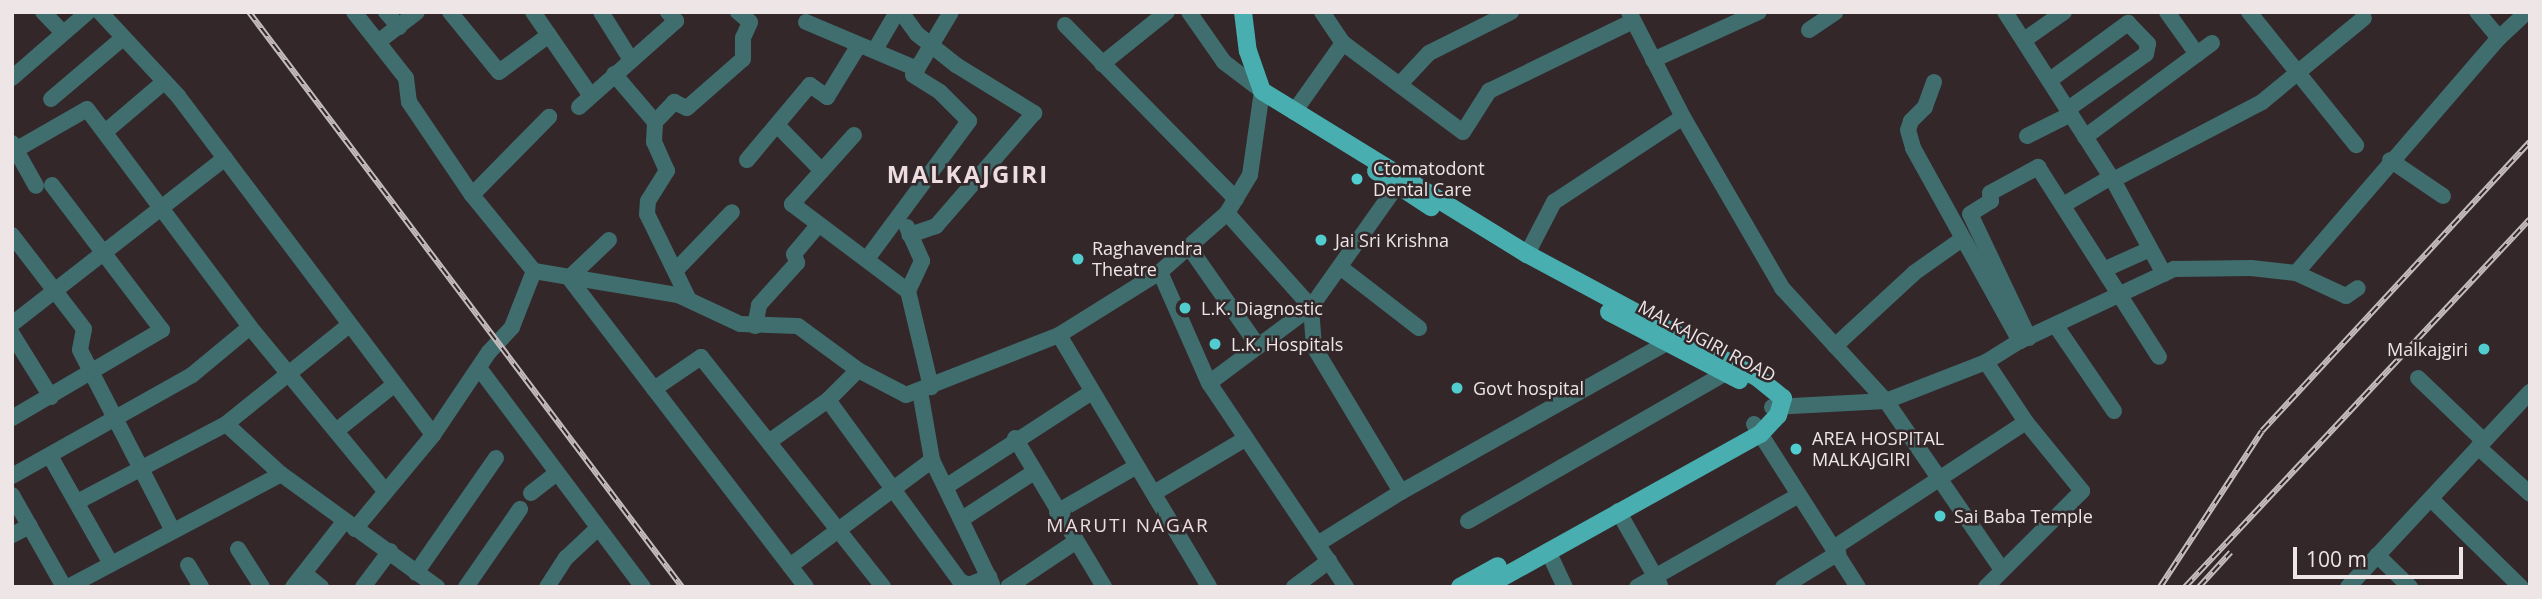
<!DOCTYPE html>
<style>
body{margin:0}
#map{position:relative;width:2542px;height:599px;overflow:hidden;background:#33272a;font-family:"Open Sans",sans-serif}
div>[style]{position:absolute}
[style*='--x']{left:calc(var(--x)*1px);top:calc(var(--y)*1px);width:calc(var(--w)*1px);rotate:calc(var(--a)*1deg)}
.minor>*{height:16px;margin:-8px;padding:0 8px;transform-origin:8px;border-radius:8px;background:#406d6d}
.major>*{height:18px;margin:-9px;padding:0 9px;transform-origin:9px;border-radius:9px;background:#48aeaf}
.rail>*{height:6px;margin-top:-3px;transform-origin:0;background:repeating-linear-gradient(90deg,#33272a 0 10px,#c5bcbe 0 20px);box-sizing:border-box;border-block:2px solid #c5bcbe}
.dots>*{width:19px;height:19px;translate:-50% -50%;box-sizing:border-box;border:4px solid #33272a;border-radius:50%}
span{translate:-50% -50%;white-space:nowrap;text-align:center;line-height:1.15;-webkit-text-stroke:5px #33272a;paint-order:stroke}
.poi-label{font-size:18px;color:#ede5e6}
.left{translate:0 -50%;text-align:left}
.right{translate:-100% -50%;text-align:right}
.street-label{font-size:18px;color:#ede5e6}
.neighbourhood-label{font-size:19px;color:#eddde1;letter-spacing:2px}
.district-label{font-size:24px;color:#eddde1;font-weight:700;letter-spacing:2px}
.frame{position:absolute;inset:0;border:14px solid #ede5e6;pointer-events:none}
.scale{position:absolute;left:2293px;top:547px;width:170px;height:32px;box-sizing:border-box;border:4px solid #ede5e6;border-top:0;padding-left:9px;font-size:21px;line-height:24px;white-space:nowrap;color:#ede5e6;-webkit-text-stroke:5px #33272a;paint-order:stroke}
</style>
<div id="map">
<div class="minor">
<div style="--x:43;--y:12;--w:29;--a:46"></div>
<div style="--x:100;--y:12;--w:115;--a:47.1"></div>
<div style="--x:178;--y:96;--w:424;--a:53"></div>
<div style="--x:354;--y:12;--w:84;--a:51.8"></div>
<div style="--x:406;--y:78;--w:24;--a:83"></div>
<div style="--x:409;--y:102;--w:112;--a:55.9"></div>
<div style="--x:472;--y:195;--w:98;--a:50.8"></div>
<div style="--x:534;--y:271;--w:146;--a:9.5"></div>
<div style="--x:678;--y:295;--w:68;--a:25.1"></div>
<div style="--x:740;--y:324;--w:58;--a:2"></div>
<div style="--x:798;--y:326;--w:74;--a:36.3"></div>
<div style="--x:858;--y:370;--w:54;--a:27.5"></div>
<div style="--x:906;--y:395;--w:164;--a:-21.4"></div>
<div style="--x:1059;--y:335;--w:119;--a:-32"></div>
<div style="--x:1160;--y:272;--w:89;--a:-41.4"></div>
<div style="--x:1227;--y:213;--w:44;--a:-58.8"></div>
<div style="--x:1250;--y:175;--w:85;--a:-81.9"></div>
<div style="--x:1262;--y:91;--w:48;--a:-142.7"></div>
<div style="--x:1224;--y:62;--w:61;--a:-125"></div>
<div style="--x:386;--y:12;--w:20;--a:49"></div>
<div style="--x:450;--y:12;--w:77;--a:50.8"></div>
<div style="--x:499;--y:72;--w:62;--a:-36.5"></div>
<div style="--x:533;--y:12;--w:102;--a:55.4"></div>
<div style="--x:601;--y:12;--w:57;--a:58"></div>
<div style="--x:901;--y:12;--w:27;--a:54"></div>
<div style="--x:917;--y:34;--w:50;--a:38.5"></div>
<div style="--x:956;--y:65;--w:92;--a:31.6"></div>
<div style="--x:1034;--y:113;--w:150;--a:130.9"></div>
<div style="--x:936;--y:226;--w:28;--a:161"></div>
<div style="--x:1322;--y:12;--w:37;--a:56"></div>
<div style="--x:1343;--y:43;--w:149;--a:36.6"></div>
<div style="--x:1463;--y:132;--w:49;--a:-57.6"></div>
<div style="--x:1489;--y:91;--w:160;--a:-25.9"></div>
<div style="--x:1629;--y:12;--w:118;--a:62.8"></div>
<div style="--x:1683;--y:117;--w:198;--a:59.9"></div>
<div style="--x:1782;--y:288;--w:154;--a:47.4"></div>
<div style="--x:1886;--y:401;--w:205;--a:55.5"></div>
<div style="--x:2005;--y:12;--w:200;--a:57.3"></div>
<div style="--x:2113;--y:180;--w:107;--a:61.5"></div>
<div style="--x:2167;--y:12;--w:52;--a:54.5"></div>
<div style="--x:2249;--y:12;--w:171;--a:51.2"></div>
<div style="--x:806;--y:22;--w:121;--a:22.9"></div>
<div style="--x:917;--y:69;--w:7;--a:124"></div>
<div style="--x:913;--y:75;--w:32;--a:32"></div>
<div style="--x:940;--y:92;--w:41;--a:45"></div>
<div style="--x:969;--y:121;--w:172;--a:126.5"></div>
<div style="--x:1065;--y:25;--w:244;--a:45.5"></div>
<div style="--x:1809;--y:30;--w:32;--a:-34"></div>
<div style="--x:2499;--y:38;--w:38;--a:-43"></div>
<div style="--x:2024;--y:40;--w:49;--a:-35"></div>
<div style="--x:378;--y:42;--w:49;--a:-37.6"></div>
<div style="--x:876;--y:48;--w:42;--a:-59.7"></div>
<div style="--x:1653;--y:60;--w:116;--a:-24.4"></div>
<div style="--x:1102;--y:64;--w:83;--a:-38.7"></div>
<div style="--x:917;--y:69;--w:66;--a:-59.2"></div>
<div style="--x:614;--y:74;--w:63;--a:49.5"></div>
<div style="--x:12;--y:78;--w:101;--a:-41"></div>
<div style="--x:2050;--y:80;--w:97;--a:-36.2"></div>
<div style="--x:2128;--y:23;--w:29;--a:46"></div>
<div style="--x:2148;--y:44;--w:10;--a:101"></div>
<div style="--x:2146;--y:54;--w:95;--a:144.8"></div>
<div style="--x:1934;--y:82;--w:27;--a:110"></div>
<div style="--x:1925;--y:107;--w:20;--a:135"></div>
<div style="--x:1911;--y:121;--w:9;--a:108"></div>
<div style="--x:1908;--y:130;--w:19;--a:74"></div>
<div style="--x:1913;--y:148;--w:221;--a:61"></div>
<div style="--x:1400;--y:84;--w:42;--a:-46.9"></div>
<div style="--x:1429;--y:53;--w:92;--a:-26.6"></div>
<div style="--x:51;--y:99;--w:94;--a:-40.3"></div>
<div style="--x:579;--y:107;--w:130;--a:-41.6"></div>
<div style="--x:676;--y:21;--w:12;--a:-132"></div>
<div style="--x:1294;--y:112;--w:85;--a:-54.6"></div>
<div style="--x:777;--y:125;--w:64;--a:45.6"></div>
<div style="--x:105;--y:132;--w:77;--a:-40.3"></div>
<div style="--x:854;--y:135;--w:93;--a:131.9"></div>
<div style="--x:792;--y:204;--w:145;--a:36.9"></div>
<div style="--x:2027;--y:136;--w:49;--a:-26.6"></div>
<div style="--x:2085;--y:137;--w:158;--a:-36.5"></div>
<div style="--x:12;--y:143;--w:49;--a:60.8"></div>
<div style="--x:12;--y:152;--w:86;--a:-29.8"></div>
<div style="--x:87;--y:109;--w:272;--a:53.2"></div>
<div style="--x:250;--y:327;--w:212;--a:50.5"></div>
<div style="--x:747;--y:160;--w:98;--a:-50"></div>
<div style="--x:810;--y:85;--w:21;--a:35"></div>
<div style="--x:827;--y:97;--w:61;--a:-58.4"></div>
<div style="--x:2390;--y:160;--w:64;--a:34.2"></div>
<div style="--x:2113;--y:180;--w:168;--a:-27.6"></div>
<div style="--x:2262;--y:102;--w:132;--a:-39.5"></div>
<div style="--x:472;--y:195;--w:110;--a:-45.4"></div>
<div style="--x:2070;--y:201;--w:48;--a:-30.3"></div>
<div style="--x:1227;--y:213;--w:126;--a:48.2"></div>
<div style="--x:1311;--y:307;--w:40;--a:85.7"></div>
<div style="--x:1314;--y:347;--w:169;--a:59"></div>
<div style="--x:907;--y:227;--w:37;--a:66"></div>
<div style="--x:922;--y:261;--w:33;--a:115"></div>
<div style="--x:908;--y:291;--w:99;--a:76.5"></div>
<div style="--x:12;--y:235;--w:118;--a:52.5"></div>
<div style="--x:84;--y:329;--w:21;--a:101"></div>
<div style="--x:80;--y:350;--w:203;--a:62.8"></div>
<div style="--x:609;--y:240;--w:55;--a:136.5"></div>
<div style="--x:569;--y:278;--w:389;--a:52.5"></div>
<div style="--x:1189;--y:247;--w:121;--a:55.1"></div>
<div style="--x:1527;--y:254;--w:59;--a:-62.6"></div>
<div style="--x:1554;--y:202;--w:154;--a:-33.4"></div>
<div style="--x:1340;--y:267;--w:100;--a:37.7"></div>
<div style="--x:2110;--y:267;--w:44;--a:-24.2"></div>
<div style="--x:677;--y:269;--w:79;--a:-46"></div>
<div style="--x:1160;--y:272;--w:121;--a:66.2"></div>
<div style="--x:1209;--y:383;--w:246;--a:56.1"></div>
<div style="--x:2296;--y:273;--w:55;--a:24.7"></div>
<div style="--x:2346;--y:296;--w:14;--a:-34"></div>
<div style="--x:688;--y:298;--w:93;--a:-116"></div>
<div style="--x:647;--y:214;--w:13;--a:-86"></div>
<div style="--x:648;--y:201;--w:36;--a:-58"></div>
<div style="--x:667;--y:171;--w:32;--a:-114"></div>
<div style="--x:654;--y:142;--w:20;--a:-87"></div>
<div style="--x:655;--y:122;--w:28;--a:-46"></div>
<div style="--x:674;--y:102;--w:14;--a:25"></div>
<div style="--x:687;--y:108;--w:74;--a:-41.2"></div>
<div style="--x:743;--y:59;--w:21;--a:-90"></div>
<div style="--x:743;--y:38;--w:17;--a:-66"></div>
<div style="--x:750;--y:22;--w:16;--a:-140"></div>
<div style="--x:12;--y:324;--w:270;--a:-37.9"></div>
<div style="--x:755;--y:326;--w:21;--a:-79"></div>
<div style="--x:759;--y:305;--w:57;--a:-47.9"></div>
<div style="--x:797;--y:263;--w:9;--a:-108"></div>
<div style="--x:794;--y:254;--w:38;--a:-50"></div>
<div style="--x:2056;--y:326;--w:103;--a:55.7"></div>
<div style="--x:12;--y:334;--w:74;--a:58.2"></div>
<div style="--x:1059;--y:335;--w:293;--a:59.2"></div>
<div style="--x:2029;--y:338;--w:137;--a:-115.4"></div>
<div style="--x:1970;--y:214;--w:25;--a:-32"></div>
<div style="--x:1991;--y:201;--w:8;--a:-97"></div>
<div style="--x:1990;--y:193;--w:55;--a:-28.4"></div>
<div style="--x:2038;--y:167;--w:225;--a:57.5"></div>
<div style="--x:1835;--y:346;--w:108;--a:-42.7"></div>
<div style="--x:1914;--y:273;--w:59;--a:-35.3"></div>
<div style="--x:1986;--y:362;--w:72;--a:56.3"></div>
<div style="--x:2026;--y:422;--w:89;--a:50.9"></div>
<div style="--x:2082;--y:491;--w:136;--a:135"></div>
<div style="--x:479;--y:368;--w:274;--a:53.2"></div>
<div style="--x:2418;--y:378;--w:91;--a:43.7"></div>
<div style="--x:1209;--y:383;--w:127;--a:-36.7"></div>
<div style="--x:1311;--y:307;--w:147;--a:-54.7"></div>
<div style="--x:654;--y:389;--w:57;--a:-34.2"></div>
<div style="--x:701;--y:357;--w:293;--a:51.6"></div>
<div style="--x:920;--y:391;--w:70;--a:80.1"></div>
<div style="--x:932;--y:460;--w:138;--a:64.2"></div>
<div style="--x:828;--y:400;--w:224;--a:53.9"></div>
<div style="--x:960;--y:581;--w:10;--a:24"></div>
<div style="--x:969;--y:585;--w:22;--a:-22"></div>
<div style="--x:1772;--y:407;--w:114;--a:-3"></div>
<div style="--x:1886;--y:401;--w:107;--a:-21.3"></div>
<div style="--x:1986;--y:362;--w:40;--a:-32"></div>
<div style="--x:2020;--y:341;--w:170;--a:-25.1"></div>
<div style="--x:2174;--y:269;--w:77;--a:-0.7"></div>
<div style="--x:2251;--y:268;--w:45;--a:6.3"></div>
<div style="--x:2296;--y:273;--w:311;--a:-49.2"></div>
<div style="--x:2499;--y:38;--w:34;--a:-130"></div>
<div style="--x:12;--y:418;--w:174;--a:-30.4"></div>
<div style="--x:162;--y:330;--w:182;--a:-127.2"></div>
<div style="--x:226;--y:424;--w:74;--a:42.3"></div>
<div style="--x:281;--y:474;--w:193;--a:35.9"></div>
<div style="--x:1754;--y:424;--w:193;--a:57.5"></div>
<div style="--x:336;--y:431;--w:75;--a:-38.5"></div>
<div style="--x:1015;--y:438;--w:174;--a:59.1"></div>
<div style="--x:770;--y:441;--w:71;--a:-35.3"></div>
<div style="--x:828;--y:400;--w:42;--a:-45"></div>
<div style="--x:2478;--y:447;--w:70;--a:42.1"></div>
<div style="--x:50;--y:456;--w:122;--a:60.5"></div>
<div style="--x:12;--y:476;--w:206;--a:-29.3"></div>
<div style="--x:192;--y:375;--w:75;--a:-39.6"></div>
<div style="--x:947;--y:486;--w:173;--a:-33"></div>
<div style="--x:531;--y:493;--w:33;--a:-38"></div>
<div style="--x:1154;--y:493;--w:106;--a:-30.7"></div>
<div style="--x:12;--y:495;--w:106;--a:60.5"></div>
<div style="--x:2431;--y:499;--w:126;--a:44.4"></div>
<div style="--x:77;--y:502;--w:168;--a:-27.6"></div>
<div style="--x:226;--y:424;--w:158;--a:-38.8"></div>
<div style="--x:1618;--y:511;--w:85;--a:60.4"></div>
<div style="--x:1057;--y:512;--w:92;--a:-29.9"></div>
<div style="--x:962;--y:519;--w:86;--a:-33.1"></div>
<div style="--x:1468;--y:521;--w:295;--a:-29.9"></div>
<div style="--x:355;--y:529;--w:122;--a:-50.3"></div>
<div style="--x:433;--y:435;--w:100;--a:-56"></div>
<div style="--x:489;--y:352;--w:34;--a:-47"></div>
<div style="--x:512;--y:327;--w:60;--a:-68.6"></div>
<div style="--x:12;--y:535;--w:20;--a:-27"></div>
<div style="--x:1319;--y:543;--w:97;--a:-31.9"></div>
<div style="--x:1401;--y:492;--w:303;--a:-29.3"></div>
<div style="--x:1835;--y:547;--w:228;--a:-33.2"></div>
<div style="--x:238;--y:549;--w:45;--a:57.7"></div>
<div style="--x:1548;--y:551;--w:40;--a:65"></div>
<div style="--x:2377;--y:555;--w:46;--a:44.1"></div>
<div style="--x:188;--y:565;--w:26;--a:59"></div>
<div style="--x:790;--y:566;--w:177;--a:-36.7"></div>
<div style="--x:416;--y:573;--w:140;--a:-55.2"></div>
<div style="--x:305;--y:574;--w:21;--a:39"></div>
<div style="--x:68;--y:587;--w:241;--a:-27.9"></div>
<div style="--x:293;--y:587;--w:83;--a:-51.9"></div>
<div style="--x:363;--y:587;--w:45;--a:-53.1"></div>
<div style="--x:466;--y:587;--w:95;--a:-55.3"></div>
<div style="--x:547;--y:587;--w:35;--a:-57"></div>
<div style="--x:566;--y:558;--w:44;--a:-43.2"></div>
<div style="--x:1008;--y:587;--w:81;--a:-33.9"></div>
<div style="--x:1294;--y:587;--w:44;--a:-36.6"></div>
<div style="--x:1637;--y:587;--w:186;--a:-29.6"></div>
<div style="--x:1783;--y:587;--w:65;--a:-31.7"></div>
<div style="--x:2348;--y:587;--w:267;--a:-47"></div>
</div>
<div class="major">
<div style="--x:1243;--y:12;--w:39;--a:83"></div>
<div style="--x:1248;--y:51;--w:42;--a:70.7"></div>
<div style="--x:1262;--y:91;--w:311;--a:31.6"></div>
<div style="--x:1527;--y:254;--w:262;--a:28.2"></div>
<div style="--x:1758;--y:378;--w:32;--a:39"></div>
<div style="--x:1783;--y:398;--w:18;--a:106"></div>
<div style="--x:1778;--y:415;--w:26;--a:133"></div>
<div style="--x:1760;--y:434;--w:315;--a:150.9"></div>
<div style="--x:1376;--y:171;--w:66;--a:33.2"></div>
<div style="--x:1609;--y:312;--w:147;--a:27.6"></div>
<div style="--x:1460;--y:587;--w:43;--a:-28.9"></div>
</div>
<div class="rail">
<div style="--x:249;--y:12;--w:720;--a:53.02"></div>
<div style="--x:2160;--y:587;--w:186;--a:-56.8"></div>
<div style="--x:2262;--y:431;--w:394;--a:-47.2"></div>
<div style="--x:2185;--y:587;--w:504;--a:-46.85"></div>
<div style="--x:2199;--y:587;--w:47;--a:-47.6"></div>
</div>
<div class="dots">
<div style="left:1357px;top:179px;background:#52cdcf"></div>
<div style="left:1321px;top:240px;background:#52cdcf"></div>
<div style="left:1078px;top:259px;background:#52cdcf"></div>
<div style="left:1185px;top:308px;background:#52cdcf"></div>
<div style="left:1215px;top:344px;background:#52cdcf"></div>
<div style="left:2484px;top:349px;background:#52cdcf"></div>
<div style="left:1457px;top:388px;background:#52cdcf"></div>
<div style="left:1796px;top:449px;background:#52cdcf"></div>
<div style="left:1940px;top:516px;background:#52cdcf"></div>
</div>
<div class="poi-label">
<span class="left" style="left:1373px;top:179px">Ctomatodont<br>Dental Care</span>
<span class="left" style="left:1335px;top:240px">Jai Sri Krishna</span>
<span class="left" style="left:1092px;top:259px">Raghavendra<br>Theatre</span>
<span class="left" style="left:1201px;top:308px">L.K. Diagnostic</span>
<span class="left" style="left:1231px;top:344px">L.K. Hospitals</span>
<span class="right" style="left:2468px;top:349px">Malkajgiri</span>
<span class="left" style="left:1473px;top:388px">Govt hospital</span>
<span class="left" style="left:1812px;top:449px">AREA HOSPITAL<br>MALKAJGIRI</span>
<span class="left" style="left:1954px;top:516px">Sai Baba Temple</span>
</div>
<div class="street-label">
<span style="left:1707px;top:341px;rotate:28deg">MALKAJGIRI ROAD</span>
</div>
<div class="neighbourhood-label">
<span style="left:1128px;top:526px">MARUTI NAGAR</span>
</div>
<div class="district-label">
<span style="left:968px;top:174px">MALKAJGIRI</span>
</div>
<div class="frame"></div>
<div class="scale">100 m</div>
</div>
